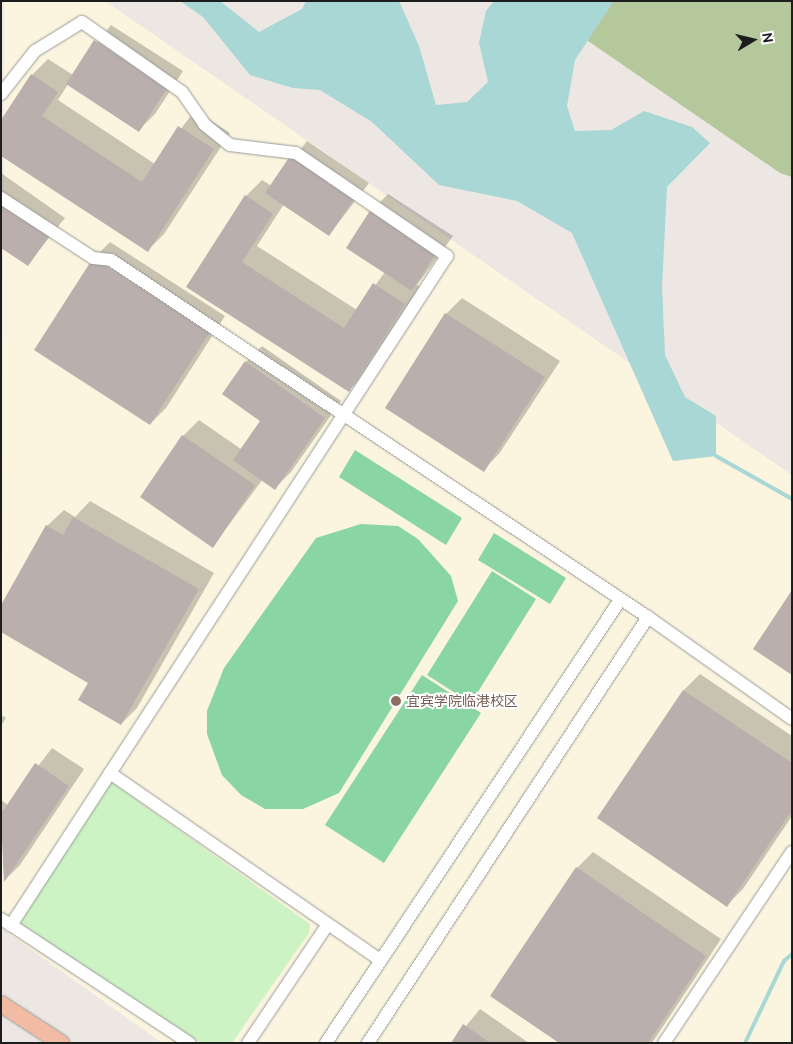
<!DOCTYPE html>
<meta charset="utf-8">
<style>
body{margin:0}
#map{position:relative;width:793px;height:1044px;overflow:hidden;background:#ede7e3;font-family:Ubuntu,"Noto Sans SC",sans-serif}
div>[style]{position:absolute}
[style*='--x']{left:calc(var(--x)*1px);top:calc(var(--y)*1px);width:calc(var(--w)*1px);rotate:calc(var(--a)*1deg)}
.education>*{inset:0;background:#fbf4de}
.forest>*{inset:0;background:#b5c89c}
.park>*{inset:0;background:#cdf3c4}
.pitch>*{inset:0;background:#89d5a3}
.water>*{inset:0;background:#a8d7d5}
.shadow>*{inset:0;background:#0003}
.stream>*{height:4px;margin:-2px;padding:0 2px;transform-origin:2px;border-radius:2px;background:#a8d7d5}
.building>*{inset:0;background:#baafad}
.roads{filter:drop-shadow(0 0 1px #9a9a9a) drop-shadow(0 0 1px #9a9a9a)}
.minor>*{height:12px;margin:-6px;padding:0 6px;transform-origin:6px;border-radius:6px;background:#fff}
.major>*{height:16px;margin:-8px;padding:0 8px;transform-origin:8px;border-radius:8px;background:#f2bba3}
.dots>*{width:14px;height:14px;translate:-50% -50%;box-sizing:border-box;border:2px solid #fff;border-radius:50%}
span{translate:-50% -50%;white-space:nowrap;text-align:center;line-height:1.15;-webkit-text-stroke:4px #fff;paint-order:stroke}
.education-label{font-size:14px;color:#785e54}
.left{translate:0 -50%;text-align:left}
.frame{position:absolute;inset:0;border:2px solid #1d1d1d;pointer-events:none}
.north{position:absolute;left:728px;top:15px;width:50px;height:50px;-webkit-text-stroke:4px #fff;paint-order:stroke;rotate:81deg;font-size:14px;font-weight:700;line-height:20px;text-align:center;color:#1d1d1d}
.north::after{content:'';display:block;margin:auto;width:18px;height:22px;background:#1d1d1d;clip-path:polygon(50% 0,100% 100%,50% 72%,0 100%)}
</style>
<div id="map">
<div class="education">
<div style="clip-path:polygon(4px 1px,105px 1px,792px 475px,792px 1043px,162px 1043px,1px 928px)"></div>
</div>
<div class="forest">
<div style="clip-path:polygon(530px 1px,792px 1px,792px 177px,780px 173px)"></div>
</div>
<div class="park">
<div style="clip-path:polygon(106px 778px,310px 924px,309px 933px,232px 1043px,200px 1043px,11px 925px)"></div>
</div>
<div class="pitch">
<div style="clip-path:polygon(355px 450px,462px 518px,446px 545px,339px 477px)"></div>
<div style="clip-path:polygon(361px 524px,398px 526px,418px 539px,451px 576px,458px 601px,339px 793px,303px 809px,265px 809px,241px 795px,222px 775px,207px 734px,207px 711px,224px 668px,316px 538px)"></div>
<div style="clip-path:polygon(494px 533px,566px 578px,550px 604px,478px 560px)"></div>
<div style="clip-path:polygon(492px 571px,536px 599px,471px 703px,427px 675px)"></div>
<div style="clip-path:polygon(422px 675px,481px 713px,384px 863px,325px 825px)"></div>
</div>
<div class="water">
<div style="clip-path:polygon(180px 1px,220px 1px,259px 32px,302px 9px,306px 1px,399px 1px,419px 46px,436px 105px,467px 102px,488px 82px,479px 43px,486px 11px,494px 1px,614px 1px,575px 60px,567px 106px,575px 131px,611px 130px,644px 111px,692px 127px,710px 143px,667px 187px,662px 287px,665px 355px,685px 397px,716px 416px,716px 456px,673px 461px,572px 233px,517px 201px,439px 185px,372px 122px,320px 90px,293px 88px,250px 75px,203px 17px)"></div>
</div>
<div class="shadow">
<div style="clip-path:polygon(111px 25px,183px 71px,155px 114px,139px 130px,68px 84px,58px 100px,155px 164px,195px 110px,230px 133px,164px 234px,148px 250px,1px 154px,32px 75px,48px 59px,73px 75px)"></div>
<div style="clip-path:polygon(307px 141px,369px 183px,329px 235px,284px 204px,257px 246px,357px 310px,385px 272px,372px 210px,388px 194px,453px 236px,417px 285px,421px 287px,365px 375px,348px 391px,188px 287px,246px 196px,262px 180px,272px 186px)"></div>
<div style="clip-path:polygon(1px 173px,65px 218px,27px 265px,1px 246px)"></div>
<div style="clip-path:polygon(110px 242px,225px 316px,166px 408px,150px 424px,94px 258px)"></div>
<div style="clip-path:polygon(462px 298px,560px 361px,499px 454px,483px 470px,386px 407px,446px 314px)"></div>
<div style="clip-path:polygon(262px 346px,341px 401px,291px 472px,275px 488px,263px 479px,213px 546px,183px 436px,199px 420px,241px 449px,261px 420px,246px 362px)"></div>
<div style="clip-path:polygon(90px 501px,214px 573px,137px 708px,121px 724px,90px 682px,47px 526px,64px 510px,75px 517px)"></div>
<div style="clip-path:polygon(700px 674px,792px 736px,792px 816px,743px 889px,727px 905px,599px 818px,684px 690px)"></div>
<div style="clip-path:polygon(1px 715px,6px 718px,1px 726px)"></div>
<div style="clip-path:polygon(52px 748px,84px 769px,20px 865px,4px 881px,1px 800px,8px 805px)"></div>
<div style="clip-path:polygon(593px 852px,721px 939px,652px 1043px,561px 1043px,577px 868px)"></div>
<div style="clip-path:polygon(480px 1009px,529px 1043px,452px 1043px)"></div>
</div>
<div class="stream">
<div style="--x:716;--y:456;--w:87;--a:29.5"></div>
<div style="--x:745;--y:1043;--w:91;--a:-64.6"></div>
<div style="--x:784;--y:961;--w:11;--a:-41"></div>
</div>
<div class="building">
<div style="clip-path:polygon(94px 40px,167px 88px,139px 132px,66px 84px)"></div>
<div style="clip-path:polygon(31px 74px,58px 92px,42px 116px,142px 182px,178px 126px,214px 149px,148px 252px,1px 156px,1px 120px)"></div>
<div style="clip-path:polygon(290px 156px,354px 199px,329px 236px,265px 193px)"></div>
<div style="clip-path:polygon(245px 195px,273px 214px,242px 262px,344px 328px,373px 283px,405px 304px,349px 392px,186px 287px)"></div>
<div style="clip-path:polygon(1px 200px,50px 235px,28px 266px,1px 248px)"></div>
<div style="clip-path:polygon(371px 209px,437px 252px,412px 291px,346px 248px)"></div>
<div style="clip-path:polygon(93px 258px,210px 332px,150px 425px,34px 350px)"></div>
<div style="clip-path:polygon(445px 313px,545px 377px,484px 472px,385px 408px)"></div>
<div style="clip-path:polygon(245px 361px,325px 418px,275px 490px,233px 460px,260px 421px,222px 394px)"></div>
<div style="clip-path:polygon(182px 435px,255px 485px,213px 548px,140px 497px)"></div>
<div style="clip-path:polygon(73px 517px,199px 589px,121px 725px,78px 700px,88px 683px,1px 632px,1px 605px,46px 525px,63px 535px)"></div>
<div style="clip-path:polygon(792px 590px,792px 675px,753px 649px)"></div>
<div style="clip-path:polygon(683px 690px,792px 763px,792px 810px,727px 907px,597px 818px)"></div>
<div style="clip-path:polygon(35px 763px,69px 786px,4px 882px,1px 814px)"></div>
<div style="clip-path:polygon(576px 867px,706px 956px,648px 1043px,559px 1043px,490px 996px)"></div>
<div style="clip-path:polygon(463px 1024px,490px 1043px,451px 1043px)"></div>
</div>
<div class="roads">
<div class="minor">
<div style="--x:1;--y:94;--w:55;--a:-51.7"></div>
<div style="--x:35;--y:51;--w:55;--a:-31.7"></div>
<div style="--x:82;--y:22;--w:122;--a:35"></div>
<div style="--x:182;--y:92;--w:39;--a:55"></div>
<div style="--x:204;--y:124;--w:33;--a:39"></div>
<div style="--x:230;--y:145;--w:66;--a:6.9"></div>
<div style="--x:296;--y:153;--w:183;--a:34.3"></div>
<div style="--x:447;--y:256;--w:799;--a:123.09"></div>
<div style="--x:11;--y:925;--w:12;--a:-149"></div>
<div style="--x:1;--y:198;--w:110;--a:33.1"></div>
<div style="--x:93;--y:258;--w:18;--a:6"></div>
<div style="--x:111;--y:260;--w:645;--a:33.62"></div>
<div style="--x:648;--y:617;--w:510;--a:123.32"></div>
<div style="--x:648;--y:617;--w:176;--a:35.3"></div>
<div style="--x:110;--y:773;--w:328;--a:34.7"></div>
<div style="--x:11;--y:925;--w:214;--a:33.5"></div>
<div style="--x:248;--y:1043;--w:143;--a:-56.1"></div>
<div style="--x:326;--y:1043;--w:532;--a:-56.43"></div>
<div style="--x:664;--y:1043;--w:230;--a:-56.2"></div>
</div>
<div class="major">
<div style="--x:1;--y:1004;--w:72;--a:33"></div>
</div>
</div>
<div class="dots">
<div style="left:396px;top:701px;background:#8d6e63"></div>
</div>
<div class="education-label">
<span class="left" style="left:406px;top:701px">宜宾学院临港校区</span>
</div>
<div class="frame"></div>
<div class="north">N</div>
</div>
